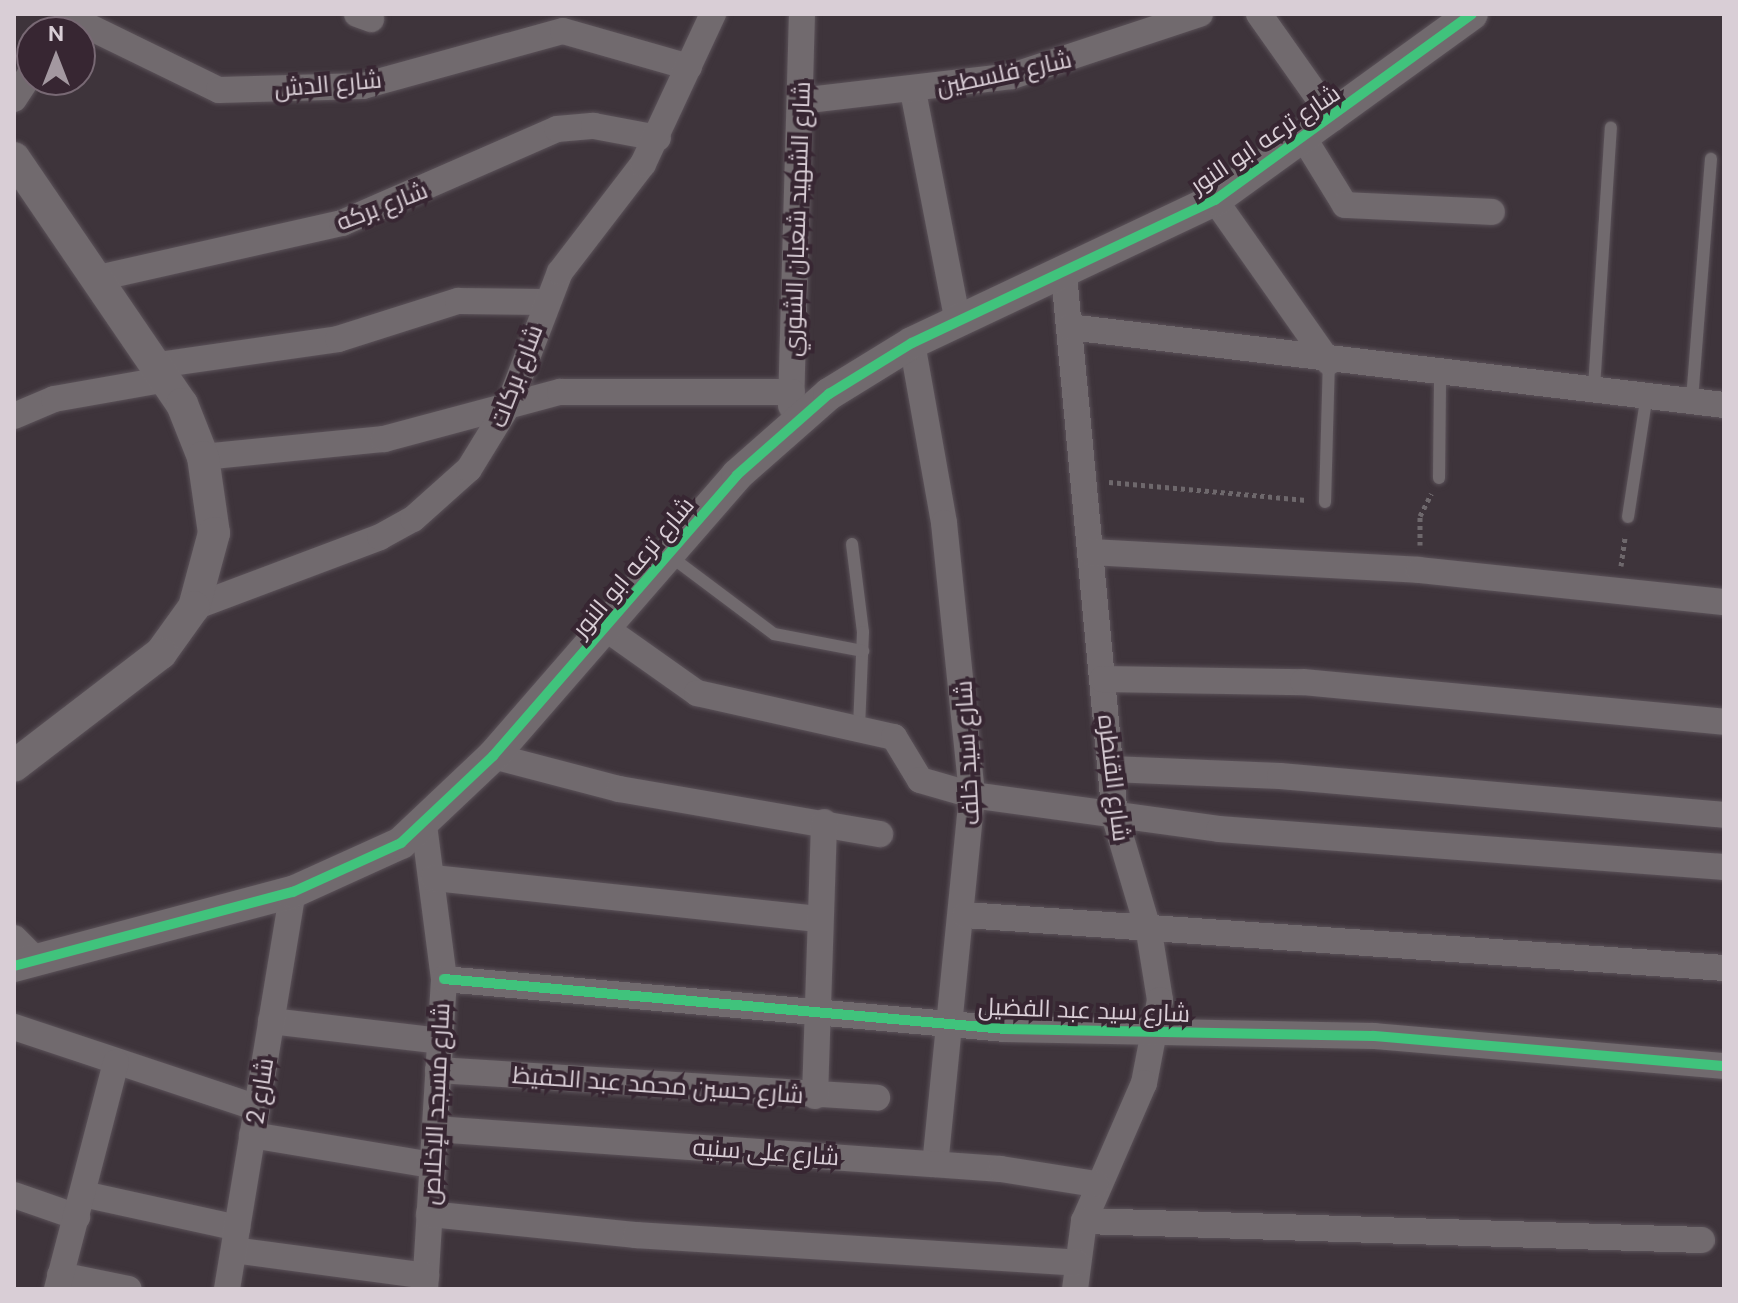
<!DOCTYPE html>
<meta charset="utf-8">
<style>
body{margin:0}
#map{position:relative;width:1738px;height:1303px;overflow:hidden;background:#3e343b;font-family:"DM Sans",Cairo,sans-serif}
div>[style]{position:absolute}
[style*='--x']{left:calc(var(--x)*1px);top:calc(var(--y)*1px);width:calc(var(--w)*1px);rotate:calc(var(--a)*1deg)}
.path>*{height:5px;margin-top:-2.5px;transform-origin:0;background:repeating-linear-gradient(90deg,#6e686c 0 4px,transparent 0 8px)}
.roads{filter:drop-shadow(0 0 2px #5b5259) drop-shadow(0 0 2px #5b5259)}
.service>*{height:12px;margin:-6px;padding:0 6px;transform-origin:6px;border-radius:6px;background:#716a6e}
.minor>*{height:26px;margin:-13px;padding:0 13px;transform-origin:13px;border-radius:13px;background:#716a6e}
.tertiary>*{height:32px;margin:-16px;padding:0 16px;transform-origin:16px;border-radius:16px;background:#716a6e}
.cycleway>*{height:10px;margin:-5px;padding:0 5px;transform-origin:5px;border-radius:5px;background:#40c37c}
span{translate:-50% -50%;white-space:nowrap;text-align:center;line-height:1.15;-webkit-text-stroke:8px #372632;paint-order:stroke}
.street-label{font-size:24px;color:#d9ced6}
.frame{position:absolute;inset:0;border:16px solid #d9ced6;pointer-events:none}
.north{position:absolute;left:16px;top:16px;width:80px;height:80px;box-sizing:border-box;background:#372632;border:2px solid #786974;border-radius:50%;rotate:0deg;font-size:22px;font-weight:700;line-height:32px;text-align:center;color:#d9ced6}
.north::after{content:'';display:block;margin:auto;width:28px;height:36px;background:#a398a0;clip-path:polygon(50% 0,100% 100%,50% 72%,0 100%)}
</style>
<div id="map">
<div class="path">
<div style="--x:1109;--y:482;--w:198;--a:5.2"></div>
<div style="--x:1420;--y:545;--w:29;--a:-90"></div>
<div style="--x:1420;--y:516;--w:25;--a:-63"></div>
<div style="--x:1621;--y:566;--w:30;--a:-82"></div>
</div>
<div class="roads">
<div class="service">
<div style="--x:1594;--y:388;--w:261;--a:-86.3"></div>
<div style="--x:1692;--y:400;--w:242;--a:-85.5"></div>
<div style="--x:1439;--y:478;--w:104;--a:-89.4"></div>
<div style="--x:1325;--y:502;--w:140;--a:-88.4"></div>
<div style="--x:1628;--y:517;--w:124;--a:-81.2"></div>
<div style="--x:852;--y:544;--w:89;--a:82.9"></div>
<div style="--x:863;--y:632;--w:95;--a:92.4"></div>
<div style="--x:670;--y:556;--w:130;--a:36.9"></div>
<div style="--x:774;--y:634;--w:91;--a:10.8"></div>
</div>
<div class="minor">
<div style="--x:357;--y:14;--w:15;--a:20"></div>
<div style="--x:1259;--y:14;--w:128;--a:54.8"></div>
<div style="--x:67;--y:16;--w:169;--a:26"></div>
<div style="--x:219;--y:90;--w:144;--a:-1.6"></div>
<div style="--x:363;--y:86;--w:207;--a:-15.4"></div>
<div style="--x:563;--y:31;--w:131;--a:15.9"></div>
<div style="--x:913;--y:91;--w:235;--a:79"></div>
<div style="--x:14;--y:99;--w:33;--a:-57"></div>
<div style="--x:800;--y:101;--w:213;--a:-6.7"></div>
<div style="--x:1012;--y:76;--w:198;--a:-18.3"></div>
<div style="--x:1305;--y:140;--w:76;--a:58.4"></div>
<div style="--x:1345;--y:205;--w:147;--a:2.7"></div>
<div style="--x:1215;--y:200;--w:198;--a:54.9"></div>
<div style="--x:1064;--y:275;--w:545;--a:84.63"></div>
<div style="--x:1115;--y:818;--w:119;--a:73.4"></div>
<div style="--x:1149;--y:932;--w:69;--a:80.8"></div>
<div style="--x:1160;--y:1000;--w:85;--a:100.9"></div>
<div style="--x:1144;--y:1083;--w:150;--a:113.5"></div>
<div style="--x:1084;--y:1221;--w:69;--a:97.5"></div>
<div style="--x:98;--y:278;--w:250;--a:-12.7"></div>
<div style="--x:342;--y:223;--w:235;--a:-23.6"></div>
<div style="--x:557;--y:129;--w:37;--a:-5"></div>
<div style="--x:594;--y:126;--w:65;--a:10.6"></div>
<div style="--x:1069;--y:327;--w:660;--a:6.79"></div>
<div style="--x:912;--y:343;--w:183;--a:79.9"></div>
<div style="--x:944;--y:523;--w:273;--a:84.1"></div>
<div style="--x:972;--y:795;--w:371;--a:95.7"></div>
<div style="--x:158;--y:365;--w:182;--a:-8.2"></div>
<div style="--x:338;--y:339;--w:126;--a:-17.6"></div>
<div style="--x:458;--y:301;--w:86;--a:0.7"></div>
<div style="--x:791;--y:406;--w:392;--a:-88.4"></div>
<div style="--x:14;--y:416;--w:43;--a:-23"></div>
<div style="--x:54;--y:399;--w:115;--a:-10"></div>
<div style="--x:203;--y:457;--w:182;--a:-5.7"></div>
<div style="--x:384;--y:439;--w:182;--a:-15"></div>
<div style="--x:560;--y:392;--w:232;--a:0"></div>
<div style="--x:1090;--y:552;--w:329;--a:3.1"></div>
<div style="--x:1419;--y:570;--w:307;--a:6"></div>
<div style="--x:194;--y:607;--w:199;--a:-20.6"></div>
<div style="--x:380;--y:537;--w:38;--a:-29"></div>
<div style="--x:413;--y:519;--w:75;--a:-41.8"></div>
<div style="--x:469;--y:469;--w:79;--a:-58.5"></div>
<div style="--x:510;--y:402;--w:139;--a:-69"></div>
<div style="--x:560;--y:272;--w:136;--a:-52.5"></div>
<div style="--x:643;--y:164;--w:166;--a:-65"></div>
<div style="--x:608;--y:630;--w:109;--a:35.3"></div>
<div style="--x:697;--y:693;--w:202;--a:12.6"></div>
<div style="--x:894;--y:737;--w:50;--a:58.8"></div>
<div style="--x:920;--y:780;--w:54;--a:16.1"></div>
<div style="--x:972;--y:795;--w:249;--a:7.8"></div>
<div style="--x:1219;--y:829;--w:506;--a:4.3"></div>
<div style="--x:1102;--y:679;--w:201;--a:0.9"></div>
<div style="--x:1303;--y:682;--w:423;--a:5.4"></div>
<div style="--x:493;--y:756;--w:130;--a:14.7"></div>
<div style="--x:619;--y:789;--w:265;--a:9.8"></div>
<div style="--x:1111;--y:769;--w:169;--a:2.4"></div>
<div style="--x:1280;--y:776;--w:446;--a:5"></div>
<div style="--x:424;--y:825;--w:155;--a:82.6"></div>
<div style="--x:444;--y:979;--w:311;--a:93.5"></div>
<div style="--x:434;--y:878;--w:385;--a:6.1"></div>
<div style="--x:965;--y:915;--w:761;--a:3.99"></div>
<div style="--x:14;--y:938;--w:27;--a:45"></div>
<div style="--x:444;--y:979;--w:563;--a:5.09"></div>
<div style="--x:1005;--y:1029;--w:369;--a:1.1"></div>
<div style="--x:1374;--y:1036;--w:351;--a:4.9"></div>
<div style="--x:271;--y:1021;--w:170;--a:6.7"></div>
<div style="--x:14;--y:1027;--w:256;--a:18.4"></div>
<div style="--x:438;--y:1070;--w:440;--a:3.6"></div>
<div style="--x:815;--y:1096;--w:274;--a:-88.1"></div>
<div style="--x:435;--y:1129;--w:567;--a:4.04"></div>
<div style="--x:1001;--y:1169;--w:96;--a:9"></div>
<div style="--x:252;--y:1135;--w:182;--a:9.5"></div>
<div style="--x:83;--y:1194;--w:158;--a:12.4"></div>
<div style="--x:14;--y:1195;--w:67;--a:19.2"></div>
<div style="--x:429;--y:1214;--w:208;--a:5.8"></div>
<div style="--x:636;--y:1235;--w:442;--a:3.6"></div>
<div style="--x:1084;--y:1221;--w:618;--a:1.76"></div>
<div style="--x:234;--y:1250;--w:194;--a:7.7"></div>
<div style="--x:60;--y:1275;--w:70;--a:11.5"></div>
<div style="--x:57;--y:1289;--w:234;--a:-75.4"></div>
<div style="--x:227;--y:1289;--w:402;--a:-80.6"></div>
</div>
<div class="tertiary">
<div style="--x:14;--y:158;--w:298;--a:55.7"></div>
<div style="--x:182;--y:404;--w:57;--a:68.4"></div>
<div style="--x:203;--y:457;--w:77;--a:81.8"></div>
<div style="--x:214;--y:533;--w:77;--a:105.1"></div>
<div style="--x:194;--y:607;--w:57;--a:125.7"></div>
<div style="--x:161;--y:653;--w:185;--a:142.5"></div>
<div style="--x:14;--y:966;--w:289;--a:-14.9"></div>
<div style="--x:293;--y:892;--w:119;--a:-24.4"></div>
<div style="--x:401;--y:843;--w:127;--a:-43.4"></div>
<div style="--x:493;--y:756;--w:372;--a:-49"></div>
<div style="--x:737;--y:475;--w:123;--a:-41.4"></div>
<div style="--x:829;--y:394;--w:97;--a:-31.6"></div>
<div style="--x:912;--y:343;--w:335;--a:-25.3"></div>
<div style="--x:1215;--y:200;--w:317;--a:-35.9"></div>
</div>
</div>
<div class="cycleway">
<div style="--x:14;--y:966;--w:289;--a:-14.9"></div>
<div style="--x:293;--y:892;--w:119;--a:-24.4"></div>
<div style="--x:401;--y:843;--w:127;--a:-43.4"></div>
<div style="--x:493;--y:756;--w:372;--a:-49"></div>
<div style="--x:737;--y:475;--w:123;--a:-41.4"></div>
<div style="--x:829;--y:394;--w:97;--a:-31.6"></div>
<div style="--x:912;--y:343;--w:335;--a:-25.3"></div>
<div style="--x:1215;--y:200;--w:317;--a:-35.9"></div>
<div style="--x:444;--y:979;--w:563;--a:5.09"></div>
<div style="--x:1005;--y:1029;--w:369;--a:1.1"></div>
<div style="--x:1374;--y:1036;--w:351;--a:4.9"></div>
</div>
<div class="street-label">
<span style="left:1004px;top:73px;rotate:-12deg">شارع فلسطين</span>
<span style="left:328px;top:84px;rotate:-5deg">شارع الدش</span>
<span style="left:1265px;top:139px;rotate:-34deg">شارع ترعه ابو النور</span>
<span style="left:382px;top:206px;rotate:-21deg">شارع بركه</span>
<span style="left:797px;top:219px;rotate:-88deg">شارع الشهيد شعبان الشوري</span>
<span style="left:516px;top:376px;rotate:-69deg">شارع بركات</span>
<span style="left:633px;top:567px;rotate:-50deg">شارع ترعه ابو النور</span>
<span style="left:967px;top:753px;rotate:-93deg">شارع سيد خلف</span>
<span style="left:1114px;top:778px;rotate:83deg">شارع القنطره</span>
<span style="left:1084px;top:1010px;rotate:2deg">شارع سيد عبد الفضيل</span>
<span style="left:658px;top:1085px;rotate:4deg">شارع حسين محمد عبد الحفيظ</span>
<span style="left:260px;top:1091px;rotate:-81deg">شارع 2</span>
<span style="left:436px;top:1104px;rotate:-87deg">شارع مسجد الإخلاص</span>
<span style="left:766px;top:1152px;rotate:4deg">شارع على سنيه</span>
</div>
<div class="frame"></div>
<div class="north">N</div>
</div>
